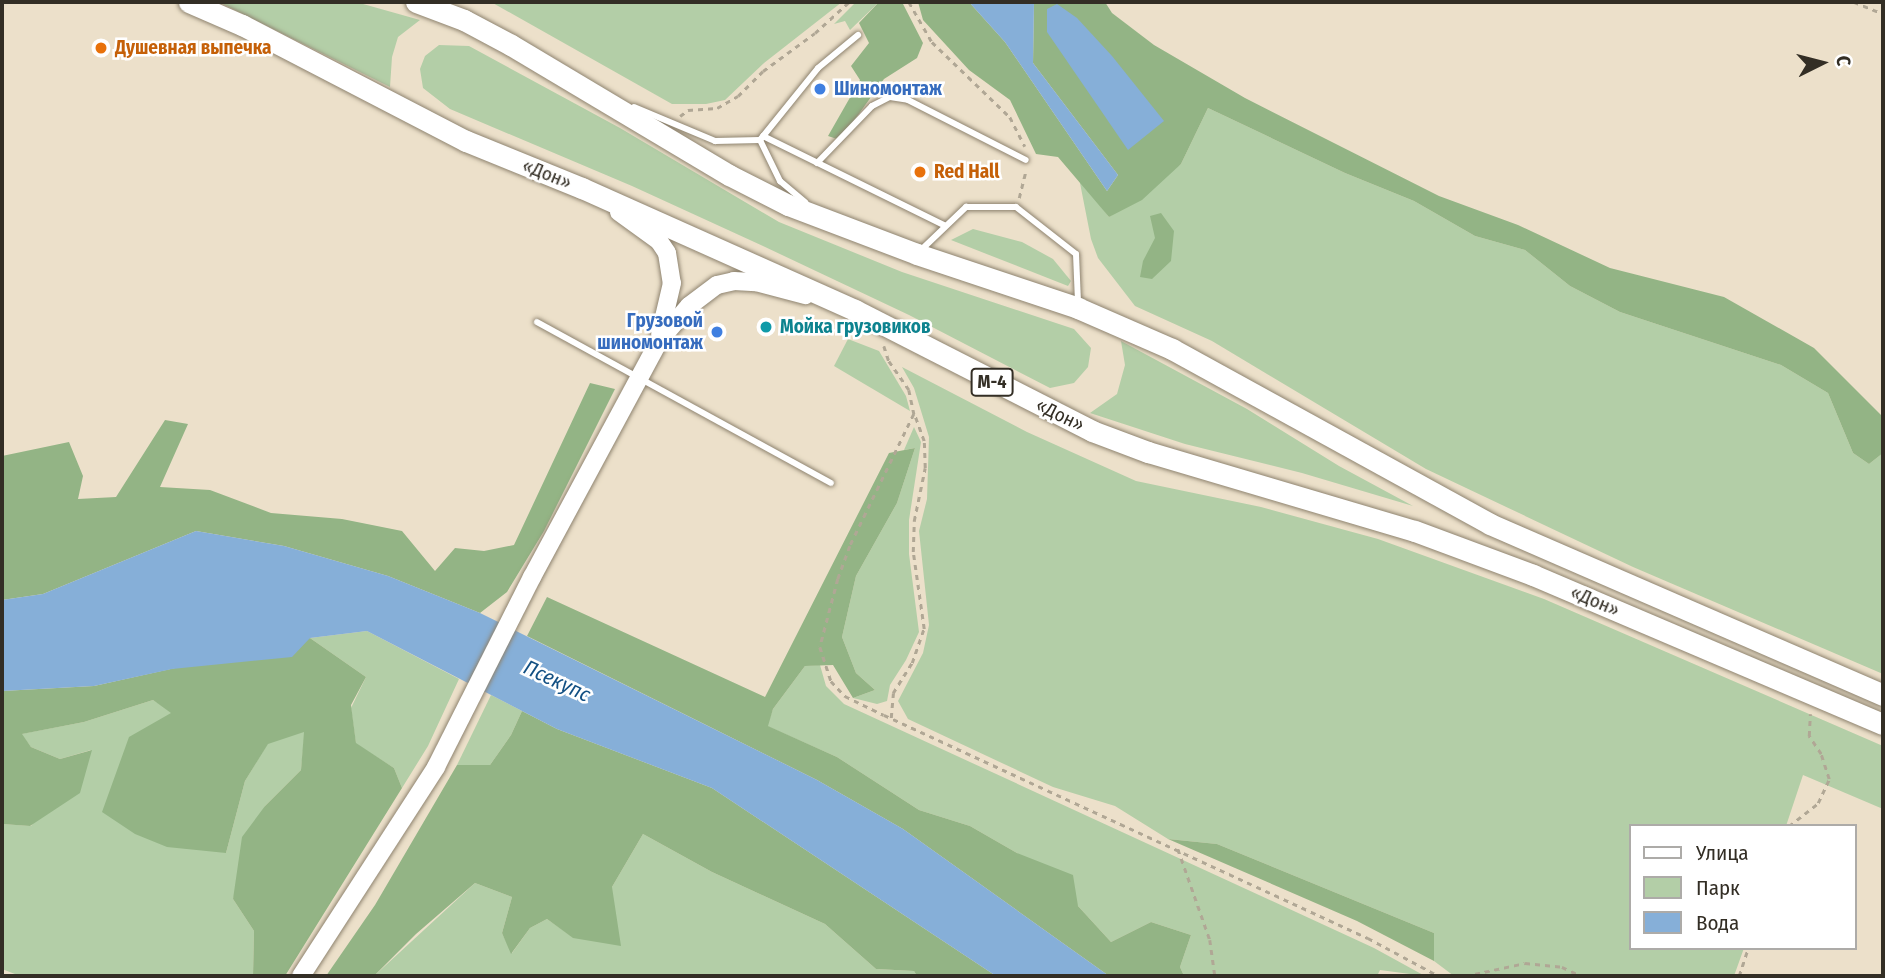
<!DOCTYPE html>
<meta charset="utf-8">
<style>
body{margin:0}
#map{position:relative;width:1885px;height:978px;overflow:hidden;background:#ece0ca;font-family:"Fira Sans Condensed",sans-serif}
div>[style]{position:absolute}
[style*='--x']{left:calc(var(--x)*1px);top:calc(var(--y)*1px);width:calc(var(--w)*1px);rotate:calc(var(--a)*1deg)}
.green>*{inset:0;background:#b3cea7}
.forest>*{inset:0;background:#93b485}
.water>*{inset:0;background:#86afd8}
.path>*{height:2.5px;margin-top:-1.25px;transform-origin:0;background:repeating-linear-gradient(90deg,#b0a795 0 5px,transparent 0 10px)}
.roads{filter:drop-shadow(0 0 2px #8e836f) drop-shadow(0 0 2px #8e836f)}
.service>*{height:6px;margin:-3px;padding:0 3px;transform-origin:3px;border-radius:3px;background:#fff}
.secondary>*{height:18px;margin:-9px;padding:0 9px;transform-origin:9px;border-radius:9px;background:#fff}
.trunk>*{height:21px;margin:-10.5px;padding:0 10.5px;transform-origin:10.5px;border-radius:10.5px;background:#fff}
.dots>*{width:19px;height:19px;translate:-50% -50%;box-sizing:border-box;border:4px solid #fff;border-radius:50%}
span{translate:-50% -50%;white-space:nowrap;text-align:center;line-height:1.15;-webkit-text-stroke:5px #fff;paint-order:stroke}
.shield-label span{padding:2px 5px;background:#fff;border:2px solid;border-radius:5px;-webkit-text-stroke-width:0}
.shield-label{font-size:18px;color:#332e25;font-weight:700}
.food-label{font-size:19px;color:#c56008;font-weight:700}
.left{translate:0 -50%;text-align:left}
.shop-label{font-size:19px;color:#366cbe;font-weight:700}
.right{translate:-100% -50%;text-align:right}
.street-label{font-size:19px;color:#332e25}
.culture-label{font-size:19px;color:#0d838f;font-weight:700}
.water-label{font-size:21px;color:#135083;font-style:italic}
.frame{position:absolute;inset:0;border:4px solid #332e25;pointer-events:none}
.legend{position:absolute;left:1629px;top:824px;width:228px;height:126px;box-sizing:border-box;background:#fff;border:2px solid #adaba8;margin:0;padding:9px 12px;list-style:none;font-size:21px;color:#332e25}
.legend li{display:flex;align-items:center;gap:14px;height:35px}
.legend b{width:35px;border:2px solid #adaba8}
.north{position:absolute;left:1787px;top:28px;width:70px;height:70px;-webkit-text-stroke:5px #fff;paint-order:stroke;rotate:84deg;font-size:19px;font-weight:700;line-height:28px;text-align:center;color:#332e25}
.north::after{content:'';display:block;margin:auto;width:24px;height:32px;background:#332e25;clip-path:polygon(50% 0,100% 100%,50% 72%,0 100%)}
</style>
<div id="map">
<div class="green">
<div style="clip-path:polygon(219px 2px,356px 2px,420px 20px,398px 37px,392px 57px,390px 87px)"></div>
<div style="clip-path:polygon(491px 2px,842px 2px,764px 63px,725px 100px,706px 104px,672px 104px)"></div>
<div style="clip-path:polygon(856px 2px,879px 2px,850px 30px,845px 21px,834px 24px)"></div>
<div style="clip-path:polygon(439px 45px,469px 46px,620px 128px,779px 222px,902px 272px,1074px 329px,1091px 348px,1088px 367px,1074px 383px,1050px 388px,909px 315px,763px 246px,632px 186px,450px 109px,423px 88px,420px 69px,425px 56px)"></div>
<div style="clip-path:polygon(1208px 108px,1345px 173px,1414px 201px,1475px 236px,1525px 250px,1570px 286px,1620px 312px,1781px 365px,1828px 393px,1853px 453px,1869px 464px,1883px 453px,1883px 674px,1633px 567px,1426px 469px,1212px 341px,1135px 306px,1098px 258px,1091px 239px,1079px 178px,1109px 217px,1181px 164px)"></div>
<div style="clip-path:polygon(973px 229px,1022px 242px,1053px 259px,1071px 281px,1068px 286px,951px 240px)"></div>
<div style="clip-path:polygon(848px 339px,879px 351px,906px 396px,910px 411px,834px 366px)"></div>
<div style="clip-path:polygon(1121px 341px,1247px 409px,1339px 466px,1413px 506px,1302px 473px,1185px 444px,1090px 413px,1117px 394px,1125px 365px)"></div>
<div style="clip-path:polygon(902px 367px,1027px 432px,1136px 481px,1261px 507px,1378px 539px,1544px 599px,1883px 746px,1883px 809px,1803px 775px,1786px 826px,1631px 826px,1631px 948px,1744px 948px,1734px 976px,1454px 976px,1434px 961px,1434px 933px,1217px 844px,1168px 839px,1115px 806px,1053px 787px,908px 719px,898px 701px,923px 653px,929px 625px,919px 531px,927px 499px,929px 437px,914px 388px)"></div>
<div style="clip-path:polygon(914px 427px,921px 442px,909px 520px,909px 554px,919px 632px,906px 660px,890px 685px,887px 701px,877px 704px,853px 698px,875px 690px,856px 673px,842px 637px,856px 576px,897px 503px,915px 448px,904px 450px)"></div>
<div style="clip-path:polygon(367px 631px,459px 679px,428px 746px,402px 788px,394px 768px,356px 744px,351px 708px,366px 677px,310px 638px)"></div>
<div style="clip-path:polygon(820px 665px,826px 686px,844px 704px,1374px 948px,1425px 976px,1380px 970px,1377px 976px,1184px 976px,1180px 967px,1191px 935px,1151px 922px,1111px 942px,1078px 906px,1017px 853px,970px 826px,919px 810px,837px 757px,767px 726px,773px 709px,805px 666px)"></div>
<div style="clip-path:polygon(491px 695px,522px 711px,511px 735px,490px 765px,457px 765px)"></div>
<div style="clip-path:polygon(153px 700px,172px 712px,226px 853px,245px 781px,268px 743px,305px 731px,301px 770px,265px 806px,233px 899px,254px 931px,253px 976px,20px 976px,2px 969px,2px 824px,31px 826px,91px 750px,60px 759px,31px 747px,21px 734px,84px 722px)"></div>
<div style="clip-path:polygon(643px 834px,712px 872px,825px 924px,876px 969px,914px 971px,917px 976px,374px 976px,475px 883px,512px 897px,502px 933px,512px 953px,530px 928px,547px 919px,574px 938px,612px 887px)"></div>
</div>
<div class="forest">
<div style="clip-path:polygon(879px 2px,902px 2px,923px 43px,917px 58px,884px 79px,840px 140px,828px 136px,860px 80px,851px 66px,869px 43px,859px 23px)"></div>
<div style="clip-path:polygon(918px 2px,969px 2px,1005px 42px,1107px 191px,1118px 175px,1033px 63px,1034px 2px,1105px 2px,1112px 13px,1154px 45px,1245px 98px,1439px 196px,1518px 225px,1610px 268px,1724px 297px,1814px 348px,1883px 417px,1883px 453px,1869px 464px,1853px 453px,1828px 393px,1781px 365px,1620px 312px,1570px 286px,1525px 250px,1475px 236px,1414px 201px,1345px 173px,1208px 108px,1181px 164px,1142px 200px,1109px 217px,1058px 157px,1036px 154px,1010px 100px,969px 70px,923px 20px)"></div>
<div style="clip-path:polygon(1161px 213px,1174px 231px,1171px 261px,1152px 279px,1140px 277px,1143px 261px,1155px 238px,1150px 216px)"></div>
<div style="clip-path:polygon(590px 383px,615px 389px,544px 531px,507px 592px,480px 613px,388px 576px,284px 546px,196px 531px,43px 594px,2px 600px,2px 456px,69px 442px,83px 476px,78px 499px,116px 497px,165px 420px,188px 424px,160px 487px,210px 490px,271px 513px,342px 519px,402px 531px,435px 571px,455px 548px,484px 551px,514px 545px)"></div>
<div style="clip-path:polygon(915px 448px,897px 503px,856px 576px,842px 637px,856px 673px,875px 690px,853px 698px,833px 665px,805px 666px,773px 709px,768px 726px,837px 757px,919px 810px,970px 826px,1017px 853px,1073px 875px,1078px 906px,1111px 942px,1151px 922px,1191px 935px,1180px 967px,1184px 976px,1109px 976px,903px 829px,817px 780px,527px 636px,547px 597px,765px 697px,889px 453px)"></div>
<div style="clip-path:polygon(310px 638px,366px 677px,351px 705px,356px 743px,394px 768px,402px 788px,285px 976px,253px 976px,254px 931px,233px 899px,242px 837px,265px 806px,301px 770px,304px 732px,268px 744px,245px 781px,226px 853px,167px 847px,135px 834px,102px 812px,129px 737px,171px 713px,153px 700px,84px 722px,22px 734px,31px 747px,60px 759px,92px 750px,80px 793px,30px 826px,2px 824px,2px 691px,94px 686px)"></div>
<div style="clip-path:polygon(522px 711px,557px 729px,712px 788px,996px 976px,917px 976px,914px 971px,876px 969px,825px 924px,712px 872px,643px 834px,612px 887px,621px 946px,573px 938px,547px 919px,530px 928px,511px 954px,502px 933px,512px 897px,475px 883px,416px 934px,374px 976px,326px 976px,375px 905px,457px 765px,490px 765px,511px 735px)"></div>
<div style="clip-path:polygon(1168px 839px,1217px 844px,1434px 933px,1434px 961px,1357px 921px)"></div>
</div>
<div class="water">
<div style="clip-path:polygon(969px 2px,1034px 2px,1033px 63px,1118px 175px,1107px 191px,1005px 42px)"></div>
<div style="clip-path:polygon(1057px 4px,1077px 18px,1112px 56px,1164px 121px,1128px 150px,1047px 32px,1047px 9px)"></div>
<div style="clip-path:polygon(196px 531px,284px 546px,388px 576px,480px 613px,817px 780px,903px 829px,1109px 976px,996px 976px,712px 788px,557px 729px,367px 631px,310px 638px,292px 657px,172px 669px,94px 686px,2px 691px,2px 600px,43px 594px)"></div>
</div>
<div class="path">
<div style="--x:909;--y:2;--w:46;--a:60.1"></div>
<div style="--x:932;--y:42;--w:108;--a:43.9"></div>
<div style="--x:1010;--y:117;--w:33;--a:63"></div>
<div style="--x:1854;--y:2;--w:31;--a:22"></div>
<div style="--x:680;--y:116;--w:10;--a:-37"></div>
<div style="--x:688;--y:110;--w:29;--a:-4"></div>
<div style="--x:717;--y:108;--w:24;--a:-30"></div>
<div style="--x:738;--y:96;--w:35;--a:-45"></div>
<div style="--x:763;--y:71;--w:64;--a:-36.2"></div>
<div style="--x:815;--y:33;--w:46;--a:-42.4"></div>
<div style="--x:1019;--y:198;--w:29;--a:-76"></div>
<div style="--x:884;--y:346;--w:16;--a:72"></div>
<div style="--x:889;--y:361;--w:35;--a:55"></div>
<div style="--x:909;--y:390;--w:25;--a:78"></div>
<div style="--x:914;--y:414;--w:147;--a:115.9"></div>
<div style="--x:850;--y:546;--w:35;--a:110"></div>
<div style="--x:838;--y:579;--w:70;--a:104.8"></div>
<div style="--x:820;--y:647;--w:36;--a:72"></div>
<div style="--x:831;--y:681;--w:21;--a:47"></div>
<div style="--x:845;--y:696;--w:43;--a:26"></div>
<div style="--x:884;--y:715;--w:533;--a:24.74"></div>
<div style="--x:1368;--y:938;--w:81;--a:28.2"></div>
<div style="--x:891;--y:718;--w:25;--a:-85"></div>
<div style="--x:893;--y:693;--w:36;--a:-58"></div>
<div style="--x:912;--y:663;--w:36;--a:-71"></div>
<div style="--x:924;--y:629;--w:78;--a:-98.1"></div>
<div style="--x:913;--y:552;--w:31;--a:-88"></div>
<div style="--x:914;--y:521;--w:54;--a:-78.3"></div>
<div style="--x:925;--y:468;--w:27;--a:-92"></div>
<div style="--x:924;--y:441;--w:29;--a:-110"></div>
<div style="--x:1789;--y:826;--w:37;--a:-38"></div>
<div style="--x:1818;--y:803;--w:26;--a:-65"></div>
<div style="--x:1829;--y:779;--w:26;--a:-108"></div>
<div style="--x:1821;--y:754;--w:22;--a:-124"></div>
<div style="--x:1809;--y:736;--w:22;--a:-87"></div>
<div style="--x:1178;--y:849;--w:96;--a:70.6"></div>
<div style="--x:1210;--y:940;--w:36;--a:82"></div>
<div style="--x:1465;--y:976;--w:61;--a:-12.2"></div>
<div style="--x:1525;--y:963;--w:37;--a:6"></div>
<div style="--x:1562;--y:967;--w:21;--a:25"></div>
<div style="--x:1739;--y:976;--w:29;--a:-72"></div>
</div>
<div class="roads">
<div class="service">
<div style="--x:634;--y:107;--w:88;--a:22.8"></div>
<div style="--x:715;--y:141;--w:45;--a:-1.3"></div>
<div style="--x:760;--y:140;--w:92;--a:-51.1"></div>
<div style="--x:818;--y:68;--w:52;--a:-39.5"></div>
<div style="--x:763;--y:136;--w:202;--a:26.2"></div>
<div style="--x:760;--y:140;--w:46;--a:64"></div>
<div style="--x:780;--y:181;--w:33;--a:40"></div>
<div style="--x:817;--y:163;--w:79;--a:-46"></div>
<div style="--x:872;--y:106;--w:20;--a:-27"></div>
<div style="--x:890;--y:97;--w:18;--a:9"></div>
<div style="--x:908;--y:100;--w:132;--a:27"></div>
<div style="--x:920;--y:251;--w:64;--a:-43.7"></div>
<div style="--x:966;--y:207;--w:50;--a:0"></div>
<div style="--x:1016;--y:207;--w:76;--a:38.1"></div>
<div style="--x:1076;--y:254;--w:48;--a:87.6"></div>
<div style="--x:537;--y:322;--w:335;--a:28.7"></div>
</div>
<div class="secondary">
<div style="--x:619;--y:212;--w:49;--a:35.9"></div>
<div style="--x:659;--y:241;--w:14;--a:56"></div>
<div style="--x:667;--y:253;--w:30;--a:81"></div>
<div style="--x:672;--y:283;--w:52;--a:103.2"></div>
<div style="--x:301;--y:976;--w:249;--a:-57.1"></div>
<div style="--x:436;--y:767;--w:213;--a:-63.2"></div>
<div style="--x:532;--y:577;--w:268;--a:-61.7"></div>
<div style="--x:659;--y:341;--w:46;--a:-49.4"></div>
<div style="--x:689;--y:306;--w:35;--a:-37"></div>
<div style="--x:717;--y:285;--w:17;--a:-13"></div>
<div style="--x:734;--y:281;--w:22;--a:3"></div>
<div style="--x:756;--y:282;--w:51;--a:14.9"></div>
</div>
<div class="trunk">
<div style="--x:189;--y:2;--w:58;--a:23.5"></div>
<div style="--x:242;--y:25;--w:252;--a:27.4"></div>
<div style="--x:466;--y:141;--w:125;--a:22.1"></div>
<div style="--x:582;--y:188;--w:299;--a:24.1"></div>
<div style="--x:855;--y:310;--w:266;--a:27"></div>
<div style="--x:1092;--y:431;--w:60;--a:20.6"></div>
<div style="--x:1148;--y:452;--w:278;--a:16.5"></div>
<div style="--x:1415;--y:531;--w:126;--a:20.4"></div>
<div style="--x:1533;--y:575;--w:380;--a:23.1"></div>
<div style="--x:416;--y:2;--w:51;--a:20.6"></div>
<div style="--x:464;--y:20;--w:53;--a:28"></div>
<div style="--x:511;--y:45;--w:254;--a:30.8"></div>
<div style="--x:729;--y:175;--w:66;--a:27"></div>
<div style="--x:788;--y:205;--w:138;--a:20.8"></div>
<div style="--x:917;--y:254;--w:170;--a:18.5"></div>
<div style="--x:1078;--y:308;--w:103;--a:23.6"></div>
<div style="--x:1172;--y:349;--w:363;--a:28.8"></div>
<div style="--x:1490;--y:524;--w:429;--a:23.5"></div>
</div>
</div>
<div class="dots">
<div style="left:101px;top:48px;background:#e8710a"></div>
<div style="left:820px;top:89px;background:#3f7fe0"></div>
<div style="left:920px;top:172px;background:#e8710a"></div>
<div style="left:766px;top:327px;background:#0f9aa8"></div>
<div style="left:717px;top:332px;background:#3f7fe0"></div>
</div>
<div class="shield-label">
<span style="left:992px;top:382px">М-4</span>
</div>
<div class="food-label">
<span class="left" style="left:115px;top:48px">Душевная выпечка</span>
<span class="left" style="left:934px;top:172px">Red Hall</span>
</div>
<div class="shop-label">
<span class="left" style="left:834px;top:89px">Шиномонтаж</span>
<span class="right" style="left:703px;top:332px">Грузовой<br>шиномонтаж</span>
</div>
<div class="street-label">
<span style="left:547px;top:174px;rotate:22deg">«Дон»</span>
<span style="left:1060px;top:415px;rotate:26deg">«Дон»</span>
<span style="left:1595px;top:601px;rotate:23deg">«Дон»</span>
</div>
<div class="culture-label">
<span class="left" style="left:780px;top:327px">Мойка грузовиков</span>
</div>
<div class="water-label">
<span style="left:557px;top:681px;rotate:25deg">Псекупс</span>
</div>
<div class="frame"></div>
<ul class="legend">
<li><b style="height:9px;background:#fff"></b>Улица</li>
<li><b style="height:19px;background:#b3cea7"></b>Парк</li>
<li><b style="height:19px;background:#86afd8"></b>Вода</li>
</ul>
<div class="north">С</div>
</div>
